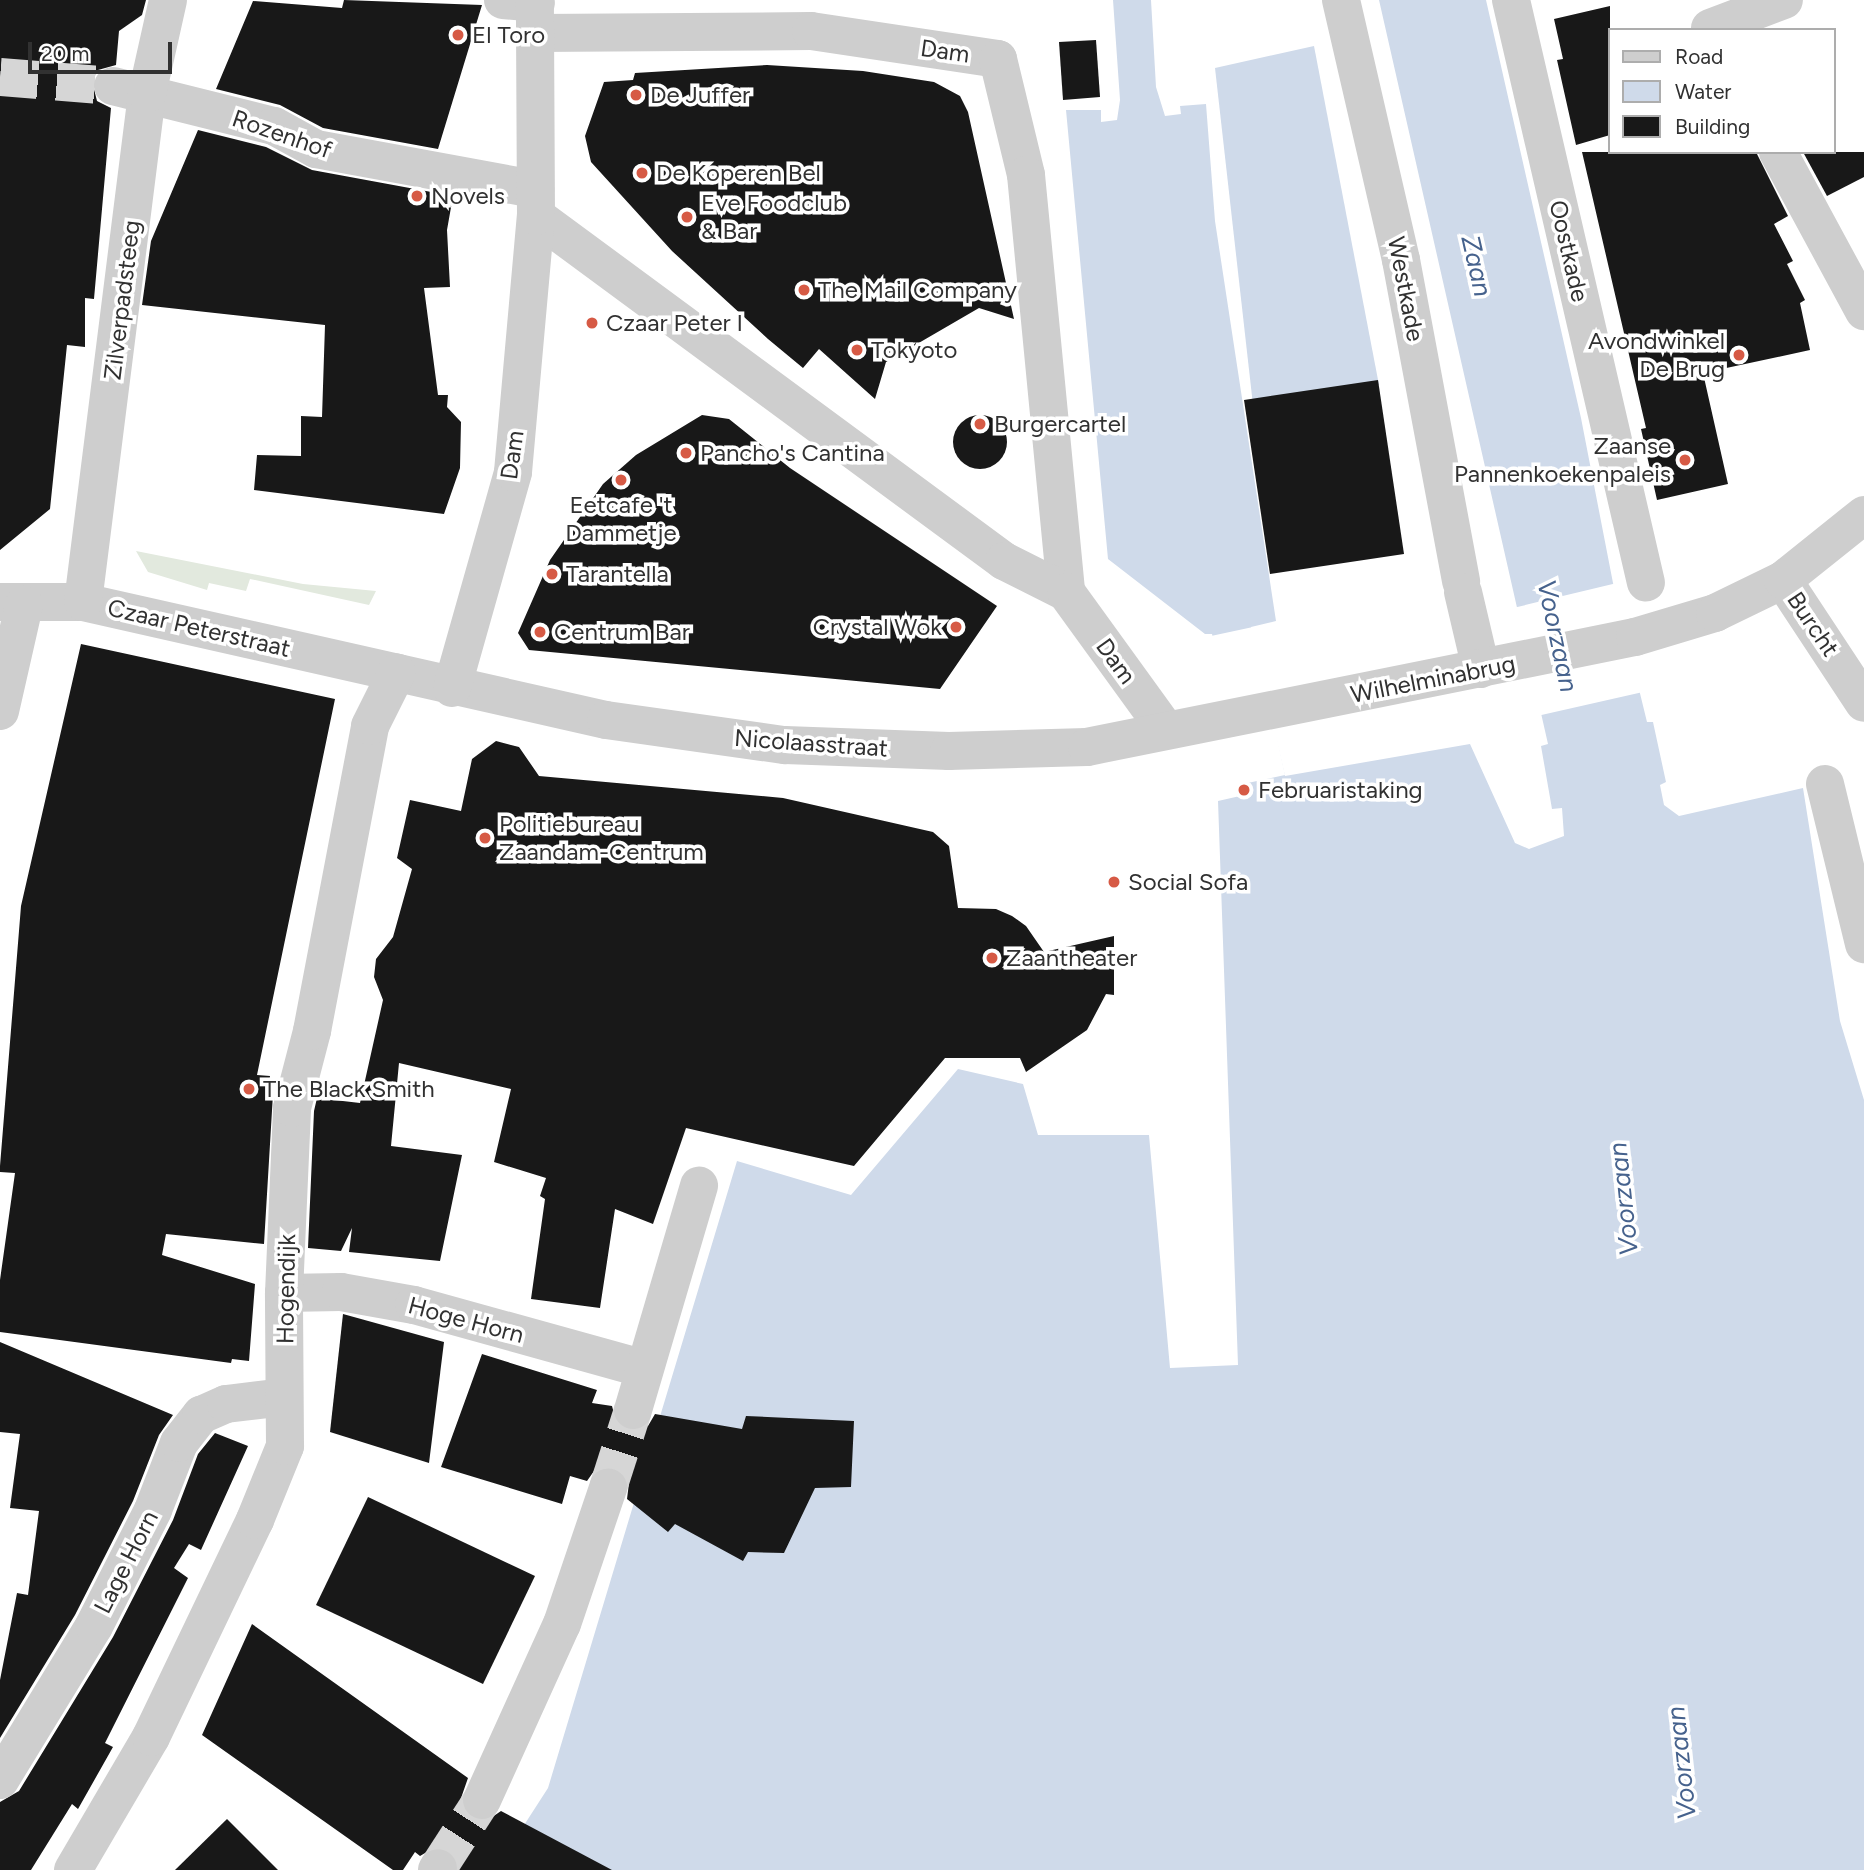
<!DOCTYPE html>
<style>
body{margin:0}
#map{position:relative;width:1864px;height:1870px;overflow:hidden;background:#fff;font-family:Figtree,sans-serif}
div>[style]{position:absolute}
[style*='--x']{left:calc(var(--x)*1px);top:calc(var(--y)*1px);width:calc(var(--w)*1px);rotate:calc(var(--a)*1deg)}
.green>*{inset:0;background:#e2e9de}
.water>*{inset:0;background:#cfdaea}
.pier>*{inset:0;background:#fff}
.building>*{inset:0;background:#181818}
.round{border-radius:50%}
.street-tunnel>*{height:38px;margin-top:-19px;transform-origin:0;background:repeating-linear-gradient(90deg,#d6d6d6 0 38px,transparent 0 57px)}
.street>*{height:38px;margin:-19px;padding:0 19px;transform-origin:19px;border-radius:19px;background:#cecece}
.dots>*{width:19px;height:19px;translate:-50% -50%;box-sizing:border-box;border:4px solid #fff;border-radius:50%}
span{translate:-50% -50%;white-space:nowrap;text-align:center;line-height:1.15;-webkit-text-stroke:7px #fff;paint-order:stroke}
.poi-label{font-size:24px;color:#313131}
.left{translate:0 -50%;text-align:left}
.right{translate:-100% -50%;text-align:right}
.street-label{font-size:24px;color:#313131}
.water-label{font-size:26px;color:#46628d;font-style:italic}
.legend{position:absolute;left:1608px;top:28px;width:228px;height:126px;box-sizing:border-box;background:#fff;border:2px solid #adadad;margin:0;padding:9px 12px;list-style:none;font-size:21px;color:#313131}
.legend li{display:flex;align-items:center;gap:14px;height:35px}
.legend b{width:35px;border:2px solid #adadad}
.scale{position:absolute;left:28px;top:42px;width:144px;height:32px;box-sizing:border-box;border:4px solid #313131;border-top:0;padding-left:9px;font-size:21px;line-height:24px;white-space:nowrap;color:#313131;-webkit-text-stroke:5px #fff;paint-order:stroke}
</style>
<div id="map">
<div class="green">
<div style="clip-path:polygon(136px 551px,303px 584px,376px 591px,369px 605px,250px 579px,246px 591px,209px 583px,207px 590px,148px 572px)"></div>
</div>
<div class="water">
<div style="clip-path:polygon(1113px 0,1151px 0,1156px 87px,1165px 116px,1181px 114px,1180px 106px,1206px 104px,1215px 221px,1276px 621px,1251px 627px,1285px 776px,1470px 744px,1515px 843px,1529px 849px,1564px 836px,1562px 808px,1552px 809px,1541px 746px,1548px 744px,1379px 0,1486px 0,1581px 418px,1613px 583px,1647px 722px,1653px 722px,1666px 782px,1660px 785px,1664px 805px,1679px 816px,1803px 788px,1840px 1021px,1864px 1100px,1864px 1870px,495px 1870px,548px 1788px,737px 1161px,851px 1195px,958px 1069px,1023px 1084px,1038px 1135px,1149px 1135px,1170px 1368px,1238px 1365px,1218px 801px,1240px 796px,1246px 784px,1212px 634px,1205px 634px,1108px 559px,1066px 110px,1101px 110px,1101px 122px,1117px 120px,1120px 100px)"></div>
<div style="clip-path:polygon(1314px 46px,1379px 385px,1253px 405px,1215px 68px)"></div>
</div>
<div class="pier">
<div style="clip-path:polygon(1617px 583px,1643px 692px,1537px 716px,1513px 608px)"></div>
<div style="clip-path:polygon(1253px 627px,1285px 775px,1243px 784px,1211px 636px)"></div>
</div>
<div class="building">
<div style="clip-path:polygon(0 0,146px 0,142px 15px,119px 31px,116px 65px,98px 70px,92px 81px,97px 101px,111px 108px,94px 299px,85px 298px,85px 347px,67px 345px,50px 509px,0 550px)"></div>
<div style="clip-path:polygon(344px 0,482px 5px,438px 149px,323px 128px,280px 105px,216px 89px,253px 1px,342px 8px)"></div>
<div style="clip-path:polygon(1610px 6px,1610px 135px,1576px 145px,1557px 60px,1563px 59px,1554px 19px)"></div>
<div style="clip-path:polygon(1096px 40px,1100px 97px,1063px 100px,1059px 42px)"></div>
<div style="clip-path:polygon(767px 65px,863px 71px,934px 82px,960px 96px,968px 112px,1014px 319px,979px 308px,886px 362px,875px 399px,819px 349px,803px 368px,768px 339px,672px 251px,591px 162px,585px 136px,604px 82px,633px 80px,635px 73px)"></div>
<div style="clip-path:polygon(198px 130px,266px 147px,312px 170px,453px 196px,447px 230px,450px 287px,424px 288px,438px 395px,448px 395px,447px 407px,461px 422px,460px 468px,444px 514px,254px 490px,257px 455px,301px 456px,301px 416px,322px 417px,325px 325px,142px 305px,151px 241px)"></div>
<div style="clip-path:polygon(1582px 152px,1756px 152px,1788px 216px,1774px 224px,1793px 261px,1787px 264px,1805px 300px,1800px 303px,1810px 350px,1703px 373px,1728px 484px,1657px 500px,1641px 429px,1646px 428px)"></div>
<div style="clip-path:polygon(1803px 152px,1864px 152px,1864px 177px,1827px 196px)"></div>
<div style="clip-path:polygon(1378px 380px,1404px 554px,1270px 574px,1244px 400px)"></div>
<div style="clip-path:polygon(702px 415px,729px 419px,790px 468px,997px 606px,940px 689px,529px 650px,518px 633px,550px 560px,603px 484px,636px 455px)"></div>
<div class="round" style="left:953px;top:415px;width:54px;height:54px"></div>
<div style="clip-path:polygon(81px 644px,335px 699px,257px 1075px,270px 1076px,268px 1093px,273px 1094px,264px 1244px,166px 1234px,162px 1255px,255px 1284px,249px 1361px,232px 1359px,231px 1363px,0 1332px,0 1280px,15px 1173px,0 1172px,0 1166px,21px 906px)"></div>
<div style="clip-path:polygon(496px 741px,519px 747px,539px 776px,783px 798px,933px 832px,949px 846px,958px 908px,996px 909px,1012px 916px,1026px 926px,1044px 952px,1114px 936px,1114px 995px,1106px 994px,1087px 1030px,1026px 1072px,1020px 1058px,945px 1058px,854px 1166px,686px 1128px,653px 1224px,615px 1209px,600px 1308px,531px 1299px,545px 1199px,540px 1196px,546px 1178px,494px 1162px,511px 1089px,399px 1063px,391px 1146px,462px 1155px,440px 1261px,349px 1252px,352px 1228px,341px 1251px,308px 1248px,314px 1111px,317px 1098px,360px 1103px,383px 1000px,374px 977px,376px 959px,393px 937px,412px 869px,397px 858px,410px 800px,461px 811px,472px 759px)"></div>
<div style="clip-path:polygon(343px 1314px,444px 1342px,429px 1463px,330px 1432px)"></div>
<div style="clip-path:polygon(0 1342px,173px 1415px,159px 1435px,133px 1501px,75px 1615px,0 1738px,0 1680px,17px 1593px,28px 1595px,39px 1511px,10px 1508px,20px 1434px,0 1432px)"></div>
<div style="clip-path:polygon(482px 1354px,597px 1390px,592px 1403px,612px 1406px,617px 1425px,627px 1431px,648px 1426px,655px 1414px,742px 1429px,746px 1416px,854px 1421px,851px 1487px,815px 1488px,784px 1553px,748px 1552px,743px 1561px,675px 1524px,668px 1532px,627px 1499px,629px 1483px,614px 1467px,594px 1471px,587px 1481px,570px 1476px,562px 1504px,441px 1467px)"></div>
<div style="clip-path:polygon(215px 1433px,248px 1446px,201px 1550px,189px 1544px,174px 1568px,188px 1578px,105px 1743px,113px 1747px,78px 1809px,72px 1804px,31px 1870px,0 1870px,0 1802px,19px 1791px,113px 1637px,173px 1520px,198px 1454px)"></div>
<div style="clip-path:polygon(368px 1497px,535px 1576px,483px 1684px,316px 1605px)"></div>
<div style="clip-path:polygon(252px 1624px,468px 1778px,460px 1801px,472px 1820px,485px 1822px,501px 1811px,612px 1870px,459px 1870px,456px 1855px,437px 1846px,420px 1856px,415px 1852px,403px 1870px,393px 1870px,202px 1735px)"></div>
<div style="clip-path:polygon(227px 1819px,278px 1870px,175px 1870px)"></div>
</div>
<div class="street-tunnel">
<div style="--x:0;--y:77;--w:113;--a:4.6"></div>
<div style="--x:608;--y:1488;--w:82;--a:-72.2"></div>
<div style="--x:438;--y:1868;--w:81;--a:-57.1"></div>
</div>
<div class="street">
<div style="--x:503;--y:0;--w:33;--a:5"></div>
<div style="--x:1341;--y:0;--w:267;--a:77"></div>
<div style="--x:1401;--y:260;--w:327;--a:79.4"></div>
<div style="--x:1511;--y:0;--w:598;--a:76.96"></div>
<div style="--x:1710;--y:28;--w:79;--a:-20.7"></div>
<div style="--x:537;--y:33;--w:274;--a:-0.4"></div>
<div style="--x:811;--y:31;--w:189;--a:8.5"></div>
<div style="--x:998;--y:59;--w:119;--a:76.4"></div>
<div style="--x:1026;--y:175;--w:419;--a:84.5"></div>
<div style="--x:113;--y:86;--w:166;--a:14"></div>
<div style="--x:274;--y:126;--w:48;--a:28.7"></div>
<div style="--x:316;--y:149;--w:223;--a:10.4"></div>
<div style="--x:1778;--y:152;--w:181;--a:61.6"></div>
<div style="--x:536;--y:216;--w:581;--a:36.4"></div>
<div style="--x:1004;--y:561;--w:69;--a:26.6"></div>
<div style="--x:1066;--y:592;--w:170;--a:54.1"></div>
<div style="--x:1783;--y:580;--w:147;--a:56.6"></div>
<div style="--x:1463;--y:592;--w:79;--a:76.8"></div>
<div style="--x:0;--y:602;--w:83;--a:0"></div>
<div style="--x:83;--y:602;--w:536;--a:12.71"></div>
<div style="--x:606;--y:720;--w:181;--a:8"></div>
<div style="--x:785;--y:745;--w:164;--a:2.1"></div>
<div style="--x:949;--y:751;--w:138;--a:-1.7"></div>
<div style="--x:1087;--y:747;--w:559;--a:-11.35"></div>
<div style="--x:1635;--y:637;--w:84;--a:-16.7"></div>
<div style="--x:1715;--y:613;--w:76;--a:-25.9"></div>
<div style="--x:1783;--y:580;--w:104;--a:-38.7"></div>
<div style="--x:83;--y:602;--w:512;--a:-82.82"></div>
<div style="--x:147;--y:94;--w:96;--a:-77.4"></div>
<div style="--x:452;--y:688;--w:224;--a:-74.2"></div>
<div style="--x:513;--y:472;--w:257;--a:-84.9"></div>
<div style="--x:536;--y:216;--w:216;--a:-90.3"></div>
<div style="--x:0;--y:711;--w:109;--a:-77.2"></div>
<div style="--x:1825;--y:784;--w:165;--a:76.3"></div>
<div style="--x:284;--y:1293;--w:57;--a:-1"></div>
<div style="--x:341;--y:1292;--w:74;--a:10.1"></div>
<div style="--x:414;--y:1305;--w:239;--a:15.5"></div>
<div style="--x:633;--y:1410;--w:234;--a:-73.6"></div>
<div style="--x:0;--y:1780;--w:180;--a:-58.6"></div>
<div style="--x:94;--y:1626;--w:130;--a:-63"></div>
<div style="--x:153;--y:1510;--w:72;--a:-68.8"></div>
<div style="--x:179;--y:1443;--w:36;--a:-52"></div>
<div style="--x:201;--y:1415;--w:27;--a:-24"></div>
<div style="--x:226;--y:1404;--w:58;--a:-6.9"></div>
<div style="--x:482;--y:1800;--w:193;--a:-65.6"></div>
<div style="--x:562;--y:1624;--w:144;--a:-71.3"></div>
<div style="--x:73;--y:1870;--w:154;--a:-59.6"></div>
<div style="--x:151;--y:1737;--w:241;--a:-64.4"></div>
<div style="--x:255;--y:1520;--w:80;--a:-67.9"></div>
<div style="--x:285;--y:1446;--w:153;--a:-90.4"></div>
<div style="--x:284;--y:1293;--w:185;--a:-87.5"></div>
<div style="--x:292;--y:1108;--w:80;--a:-75.4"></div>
<div style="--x:312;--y:1031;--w:310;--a:-79.2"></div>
<div style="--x:370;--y:726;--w:60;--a:-63.4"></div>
<div style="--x:437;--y:1870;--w:2;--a:-63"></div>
</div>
<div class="dots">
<div style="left:458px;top:35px;background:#d65a45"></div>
<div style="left:636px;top:95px;background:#d65a45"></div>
<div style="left:642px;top:173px;background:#d65a45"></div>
<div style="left:417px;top:196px;background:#d65a45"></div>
<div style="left:687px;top:217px;background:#d65a45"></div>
<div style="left:804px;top:290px;background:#d65a45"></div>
<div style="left:592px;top:323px;background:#d65a45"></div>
<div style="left:857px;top:350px;background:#d65a45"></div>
<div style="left:1739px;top:355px;background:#d65a45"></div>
<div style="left:980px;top:424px;background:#d65a45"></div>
<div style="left:686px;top:453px;background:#d65a45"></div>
<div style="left:1685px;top:460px;background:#d65a45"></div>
<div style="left:621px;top:480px;background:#d65a45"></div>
<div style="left:552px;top:574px;background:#d65a45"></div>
<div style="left:956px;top:627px;background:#d65a45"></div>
<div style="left:540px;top:632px;background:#d65a45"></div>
<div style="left:1244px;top:790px;background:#d65a45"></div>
<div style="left:485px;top:838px;background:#d65a45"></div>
<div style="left:1114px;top:882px;background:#d65a45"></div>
<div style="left:992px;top:958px;background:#d65a45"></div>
<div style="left:249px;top:1089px;background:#d65a45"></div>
</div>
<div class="poi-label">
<span class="left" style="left:472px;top:35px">El Toro</span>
<span class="left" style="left:650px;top:95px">De Juffer</span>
<span class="left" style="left:656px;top:173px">De Koperen Bel</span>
<span class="left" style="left:431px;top:196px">Novels</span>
<span class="left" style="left:701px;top:217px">Eve Foodclub<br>&amp; Bar</span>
<span class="left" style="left:818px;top:290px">The Mail Company</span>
<span class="left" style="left:606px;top:323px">Czaar Peter I</span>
<span class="right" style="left:1725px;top:355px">Avondwinkel<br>De Brug</span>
<span class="left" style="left:871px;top:350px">Tokyoto</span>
<span class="left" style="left:994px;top:424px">Burgercartel</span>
<span class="right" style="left:1671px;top:460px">Zaanse<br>Pannenkoekenpaleis</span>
<span class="left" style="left:700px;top:453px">Pancho's Cantina</span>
<span style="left:621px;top:519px">Eetcafe 't<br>Dammetje</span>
<span class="left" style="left:566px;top:574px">Tarantella</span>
<span class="right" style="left:942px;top:627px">Crystal Wok</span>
<span class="left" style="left:554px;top:632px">Centrum Bar</span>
<span class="left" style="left:1258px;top:790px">Februaristaking</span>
<span class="left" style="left:499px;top:838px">Politiebureau<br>Zaandam-Centrum</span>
<span class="left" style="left:1128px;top:882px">Social Sofa</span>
<span class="left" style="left:1006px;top:958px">Zaantheater</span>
<span class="left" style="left:263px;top:1089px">The Black Smith</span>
</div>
<div class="street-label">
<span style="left:945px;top:51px;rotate:8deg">Dam</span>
<span style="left:282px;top:134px;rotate:19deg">Rozenhof</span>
<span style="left:1569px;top:251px;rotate:77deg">Oostkade</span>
<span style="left:1406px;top:289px;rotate:79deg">Westkade</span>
<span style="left:122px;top:300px;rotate:-83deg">Zilverpadsteeg</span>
<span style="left:512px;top:455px;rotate:-82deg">Dam</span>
<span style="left:1813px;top:624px;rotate:56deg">Burcht</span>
<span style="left:199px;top:628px;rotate:13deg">Czaar Peterstraat</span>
<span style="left:1116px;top:661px;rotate:54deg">Dam</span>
<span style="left:1433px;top:679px;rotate:-11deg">Wilhelminabrug</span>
<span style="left:811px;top:743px;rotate:4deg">Nicolaasstraat</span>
<span style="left:286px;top:1289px;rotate:-89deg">Hogendijk</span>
<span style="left:466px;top:1320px;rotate:15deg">Hoge Horn</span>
<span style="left:126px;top:1562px;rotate:-63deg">Lage Horn</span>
</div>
<div class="water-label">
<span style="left:1476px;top:266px;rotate:77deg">Zaan</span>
<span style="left:1557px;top:636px;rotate:78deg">Voorzaan</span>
<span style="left:1624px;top:1199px;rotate:-96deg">Voorzaan</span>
<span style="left:1682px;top:1763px;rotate:-96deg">Voorzaan</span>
</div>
<ul class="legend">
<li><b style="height:9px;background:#cecece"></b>Road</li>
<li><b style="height:19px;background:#cfdaea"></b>Water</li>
<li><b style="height:19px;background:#181818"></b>Building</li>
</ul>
<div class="scale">20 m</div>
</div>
